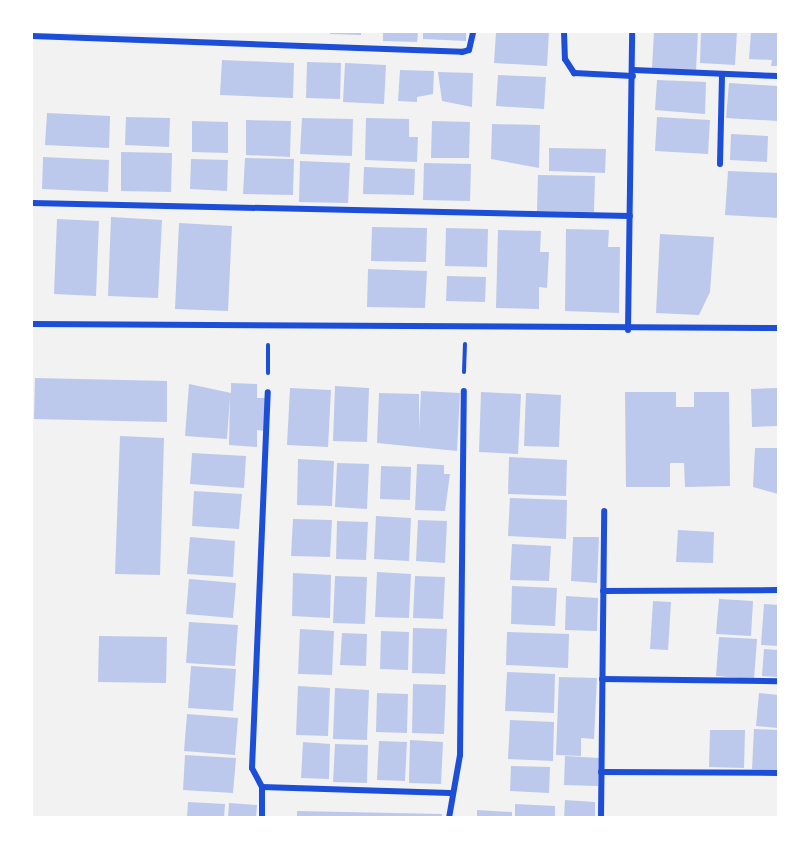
<!DOCTYPE html>
<style>
body{margin:0}
#map{position:relative;width:810px;height:849px;overflow:hidden;background:#f2f2f2;font-family:Ubuntu,sans-serif}
div>[style]{position:absolute}
[style*='--x']{left:calc(var(--x)*1px);top:calc(var(--y)*1px);width:calc(var(--w)*1px);rotate:calc(var(--a)*1deg)}
.building>*{inset:0;background:#bdc9ec}
.path>*{height:4px;margin:-2px;padding:0 2px;transform-origin:2px;border-radius:2px;background:#1d4ed8}
.minor>*{height:6px;margin:-3px;padding:0 3px;transform-origin:3px;border-radius:3px;background:#1d4ed8}
span{translate:-50% -50%;white-space:nowrap;text-align:center;line-height:1.15;-webkit-text-stroke:4.5px #fff;paint-order:stroke}
.frame{position:absolute;inset:0;border:33px solid #fff;pointer-events:none}
</style>
<div id="map">
<div class="building">
<div style="clip-path:polygon(330px 32px,361px 32px,361px 35px,330px 34px)"></div>
<div style="clip-path:polygon(383px 32px,418px 32px,417px 42px,383px 41px)"></div>
<div style="clip-path:polygon(423px 32px,466px 32px,466px 41px,423px 39px)"></div>
<div style="clip-path:polygon(496px 32px,549px 32px,547px 66px,494px 63px)"></div>
<div style="clip-path:polygon(654px 32px,698px 32px,696px 70px,652px 68px)"></div>
<div style="clip-path:polygon(701px 32px,737px 32px,735px 65px,700px 63px)"></div>
<div style="clip-path:polygon(751px 32px,778px 32px,778px 66px,771px 66px,772px 60px,749px 59px)"></div>
<div style="clip-path:polygon(222px 60px,294px 63px,293px 98px,220px 95px)"></div>
<div style="clip-path:polygon(307px 62px,341px 63px,340px 99px,306px 98px)"></div>
<div style="clip-path:polygon(345px 63px,386px 65px,384px 104px,343px 102px)"></div>
<div style="clip-path:polygon(400px 70px,434px 71px,433px 94px,417px 97px,417px 102px,398px 101px)"></div>
<div style="clip-path:polygon(438px 72px,473px 73px,472px 107px,442px 101px)"></div>
<div style="clip-path:polygon(498px 75px,546px 77px,544px 109px,496px 106px)"></div>
<div style="clip-path:polygon(657px 80px,706px 82px,705px 114px,655px 110px)"></div>
<div style="clip-path:polygon(729px 83px,778px 86px,778px 121px,726px 118px)"></div>
<div style="clip-path:polygon(47px 113px,110px 116px,109px 148px,45px 145px)"></div>
<div style="clip-path:polygon(126px 117px,170px 118px,169px 147px,125px 145px)"></div>
<div style="clip-path:polygon(657px 117px,710px 120px,708px 154px,655px 151px)"></div>
<div style="clip-path:polygon(302px 118px,353px 119px,352px 156px,300px 154px)"></div>
<div style="clip-path:polygon(366px 118px,409px 119px,409px 137px,418px 137px,417px 162px,365px 160px)"></div>
<div style="clip-path:polygon(246px 120px,291px 121px,290px 157px,246px 155px)"></div>
<div style="clip-path:polygon(192px 121px,228px 122px,228px 153px,192px 152px)"></div>
<div style="clip-path:polygon(432px 121px,470px 122px,469px 158px,431px 158px)"></div>
<div style="clip-path:polygon(492px 124px,540px 125px,539px 168px,491px 159px)"></div>
<div style="clip-path:polygon(731px 134px,768px 136px,767px 162px,730px 160px)"></div>
<div style="clip-path:polygon(549px 148px,606px 149px,605px 173px,549px 171px)"></div>
<div style="clip-path:polygon(121px 152px,172px 153px,171px 192px,121px 191px)"></div>
<div style="clip-path:polygon(43px 157px,109px 160px,108px 192px,42px 189px)"></div>
<div style="clip-path:polygon(245px 158px,294px 159px,293px 195px,243px 194px)"></div>
<div style="clip-path:polygon(191px 159px,228px 160px,227px 191px,190px 189px)"></div>
<div style="clip-path:polygon(300px 161px,350px 163px,348px 203px,299px 202px)"></div>
<div style="clip-path:polygon(424px 163px,471px 164px,470px 201px,423px 200px)"></div>
<div style="clip-path:polygon(364px 167px,415px 169px,414px 195px,363px 194px)"></div>
<div style="clip-path:polygon(728px 171px,778px 173px,778px 218px,725px 215px)"></div>
<div style="clip-path:polygon(538px 175px,595px 176px,594px 212px,537px 211px)"></div>
<div style="clip-path:polygon(111px 217px,162px 220px,158px 298px,108px 296px)"></div>
<div style="clip-path:polygon(57px 219px,99px 221px,96px 296px,54px 294px)"></div>
<div style="clip-path:polygon(179px 223px,232px 226px,228px 311px,175px 309px)"></div>
<div style="clip-path:polygon(372px 227px,427px 228px,426px 262px,371px 261px)"></div>
<div style="clip-path:polygon(446px 228px,488px 229px,487px 267px,445px 266px)"></div>
<div style="clip-path:polygon(566px 229px,609px 230px,608px 247px,620px 247px,619px 313px,565px 311px)"></div>
<div style="clip-path:polygon(498px 230px,541px 231px,540px 252px,549px 252px,547px 288px,539px 287px,539px 309px,496px 308px)"></div>
<div style="clip-path:polygon(660px 234px,714px 237px,710px 292px,699px 315px,656px 313px)"></div>
<div style="clip-path:polygon(368px 269px,427px 271px,425px 308px,367px 307px)"></div>
<div style="clip-path:polygon(447px 276px,486px 277px,485px 302px,446px 301px)"></div>
<div style="clip-path:polygon(35px 378px,167px 381px,167px 422px,34px 419px)"></div>
<div style="clip-path:polygon(231px 383px,257px 384px,257px 398px,266px 398px,265px 431px,257px 430px,257px 447px,229px 445px,230px 397px,227px 439px,185px 436px,189px 384px,231px 393px)"></div>
<div style="clip-path:polygon(335px 386px,369px 388px,367px 442px,333px 441px)"></div>
<div style="clip-path:polygon(290px 388px,331px 390px,328px 447px,287px 445px)"></div>
<div style="clip-path:polygon(778px 388px,778px 426px,752px 427px,751px 389px)"></div>
<div style="clip-path:polygon(421px 391px,460px 393px,457px 451px,377px 443px,379px 393px,419px 394px,419px 430px)"></div>
<div style="clip-path:polygon(481px 392px,521px 394px,518px 454px,479px 452px)"></div>
<div style="clip-path:polygon(625px 392px,676px 392px,676px 407px,694px 407px,694px 392px,729px 392px,730px 486px,685px 487px,684px 463px,670px 463px,670px 487px,626px 487px)"></div>
<div style="clip-path:polygon(526px 393px,561px 395px,559px 447px,524px 446px)"></div>
<div style="clip-path:polygon(120px 436px,164px 438px,160px 575px,115px 574px)"></div>
<div style="clip-path:polygon(755px 448px,778px 448px,778px 494px,753px 487px)"></div>
<div style="clip-path:polygon(192px 453px,246px 456px,244px 488px,190px 484px)"></div>
<div style="clip-path:polygon(509px 457px,567px 460px,566px 496px,508px 494px)"></div>
<div style="clip-path:polygon(298px 459px,334px 461px,332px 506px,297px 505px)"></div>
<div style="clip-path:polygon(337px 463px,369px 464px,367px 509px,335px 507px)"></div>
<div style="clip-path:polygon(417px 464px,444px 465px,444px 474px,450px 474px,445px 511px,415px 510px)"></div>
<div style="clip-path:polygon(381px 466px,411px 467px,410px 500px,380px 499px)"></div>
<div style="clip-path:polygon(194px 491px,242px 494px,239px 529px,192px 526px)"></div>
<div style="clip-path:polygon(510px 498px,567px 500px,566px 539px,508px 536px)"></div>
<div style="clip-path:polygon(376px 516px,411px 518px,409px 561px,374px 559px)"></div>
<div style="clip-path:polygon(293px 519px,332px 520px,330px 557px,291px 556px)"></div>
<div style="clip-path:polygon(418px 520px,447px 521px,445px 563px,416px 561px)"></div>
<div style="clip-path:polygon(337px 521px,368px 522px,366px 560px,336px 559px)"></div>
<div style="clip-path:polygon(678px 530px,714px 532px,713px 563px,676px 562px)"></div>
<div style="clip-path:polygon(190px 537px,235px 541px,233px 577px,187px 574px)"></div>
<div style="clip-path:polygon(573px 537px,599px 537px,597px 583px,571px 581px)"></div>
<div style="clip-path:polygon(512px 544px,551px 546px,549px 581px,510px 580px)"></div>
<div style="clip-path:polygon(377px 572px,411px 574px,409px 618px,375px 617px)"></div>
<div style="clip-path:polygon(293px 573px,331px 575px,330px 618px,292px 616px)"></div>
<div style="clip-path:polygon(335px 576px,367px 577px,365px 624px,333px 623px)"></div>
<div style="clip-path:polygon(415px 576px,445px 577px,443px 619px,413px 618px)"></div>
<div style="clip-path:polygon(189px 579px,236px 583px,233px 618px,186px 614px)"></div>
<div style="clip-path:polygon(512px 586px,557px 588px,555px 626px,511px 624px)"></div>
<div style="clip-path:polygon(566px 596px,598px 598px,597px 631px,565px 630px)"></div>
<div style="clip-path:polygon(719px 599px,753px 601px,751px 636px,716px 634px)"></div>
<div style="clip-path:polygon(653px 601px,671px 602px,668px 650px,650px 649px)"></div>
<div style="clip-path:polygon(764px 604px,778px 605px,778px 646px,761px 645px)"></div>
<div style="clip-path:polygon(189px 622px,238px 625px,235px 666px,186px 663px)"></div>
<div style="clip-path:polygon(413px 628px,447px 629px,445px 674px,412px 673px)"></div>
<div style="clip-path:polygon(300px 629px,334px 631px,332px 675px,298px 674px)"></div>
<div style="clip-path:polygon(381px 631px,409px 632px,408px 670px,380px 669px)"></div>
<div style="clip-path:polygon(507px 632px,569px 634px,568px 668px,506px 665px)"></div>
<div style="clip-path:polygon(342px 633px,367px 634px,366px 666px,340px 665px)"></div>
<div style="clip-path:polygon(99px 636px,167px 637px,166px 683px,98px 682px)"></div>
<div style="clip-path:polygon(719px 637px,757px 639px,754px 679px,716px 676px)"></div>
<div style="clip-path:polygon(764px 649px,778px 650px,778px 677px,762px 676px)"></div>
<div style="clip-path:polygon(191px 666px,236px 669px,233px 711px,188px 708px)"></div>
<div style="clip-path:polygon(507px 672px,555px 674px,554px 713px,505px 711px)"></div>
<div style="clip-path:polygon(559px 677px,597px 678px,594px 739px,581px 738px,581px 756px,556px 755px)"></div>
<div style="clip-path:polygon(413px 684px,446px 685px,444px 734px,412px 733px)"></div>
<div style="clip-path:polygon(298px 686px,330px 688px,328px 736px,296px 735px)"></div>
<div style="clip-path:polygon(335px 688px,369px 690px,367px 740px,333px 739px)"></div>
<div style="clip-path:polygon(377px 693px,408px 694px,407px 733px,376px 732px)"></div>
<div style="clip-path:polygon(759px 693px,778px 695px,778px 728px,756px 726px)"></div>
<div style="clip-path:polygon(187px 714px,238px 718px,235px 755px,184px 751px)"></div>
<div style="clip-path:polygon(510px 720px,554px 722px,553px 761px,508px 759px)"></div>
<div style="clip-path:polygon(754px 729px,778px 730px,778px 770px,752px 769px)"></div>
<div style="clip-path:polygon(710px 730px,745px 730px,744px 768px,709px 767px)"></div>
<div style="clip-path:polygon(410px 740px,443px 742px,441px 784px,409px 783px)"></div>
<div style="clip-path:polygon(379px 741px,407px 742px,405px 781px,377px 780px)"></div>
<div style="clip-path:polygon(303px 742px,330px 744px,329px 779px,301px 778px)"></div>
<div style="clip-path:polygon(335px 744px,368px 745px,367px 783px,333px 782px)"></div>
<div style="clip-path:polygon(185px 755px,236px 758px,233px 793px,183px 790px)"></div>
<div style="clip-path:polygon(565px 756px,599px 758px,598px 786px,564px 785px)"></div>
<div style="clip-path:polygon(511px 766px,550px 767px,549px 793px,510px 791px)"></div>
<div style="clip-path:polygon(565px 800px,595px 802px,595px 818px,564px 818px)"></div>
<div style="clip-path:polygon(188px 802px,225px 804px,224px 818px,187px 818px)"></div>
<div style="clip-path:polygon(229px 803px,257px 805px,256px 818px,228px 818px)"></div>
<div style="clip-path:polygon(515px 804px,555px 806px,555px 818px,515px 818px)"></div>
<div style="clip-path:polygon(477px 810px,512px 812px,512px 818px,477px 818px)"></div>
<div style="clip-path:polygon(297px 811px,442px 814px,442px 818px,297px 818px)"></div>
</div>
<div class="path">
<div style="--x:464;--y:372;--w:28;--a:-88"></div>
<div style="--x:268;--y:373;--w:28;--a:-90"></div>
</div>
<div class="minor">
<div style="--x:564;--y:32;--w:27;--a:88"></div>
<div style="--x:565;--y:59;--w:17;--a:57"></div>
<div style="--x:574;--y:73;--w:59;--a:2.9"></div>
<div style="--x:32;--y:36;--w:430;--a:2.1"></div>
<div style="--x:462;--y:52;--w:7;--a:-16"></div>
<div style="--x:469;--y:50;--w:18;--a:-77"></div>
<div style="--x:633;--y:70;--w:145;--a:2.4"></div>
<div style="--x:720;--y:164;--w:90;--a:-88.7"></div>
<div style="--x:32;--y:203;--w:598;--a:1.25"></div>
<div style="--x:32;--y:324;--w:746;--a:0.31"></div>
<div style="--x:628;--y:330;--w:298;--a:-89.2"></div>
<div style="--x:603;--y:591;--w:175;--a:-0.3"></div>
<div style="--x:602;--y:679;--w:176;--a:0.7"></div>
<div style="--x:601;--y:772;--w:177;--a:0.3"></div>
<div style="--x:262;--y:787;--w:188;--a:1.8"></div>
<div style="--x:262;--y:818;--w:31;--a:-90"></div>
<div style="--x:262;--y:787;--w:21;--a:-118"></div>
<div style="--x:252;--y:768;--w:376;--a:-87.6"></div>
<div style="--x:449;--y:818;--w:64;--a:-80.1"></div>
<div style="--x:460;--y:755;--w:364;--a:-89.4"></div>
<div style="--x:601;--y:818;--w:307;--a:-89.4"></div>
</div>
<div class="frame"></div>
</div>
